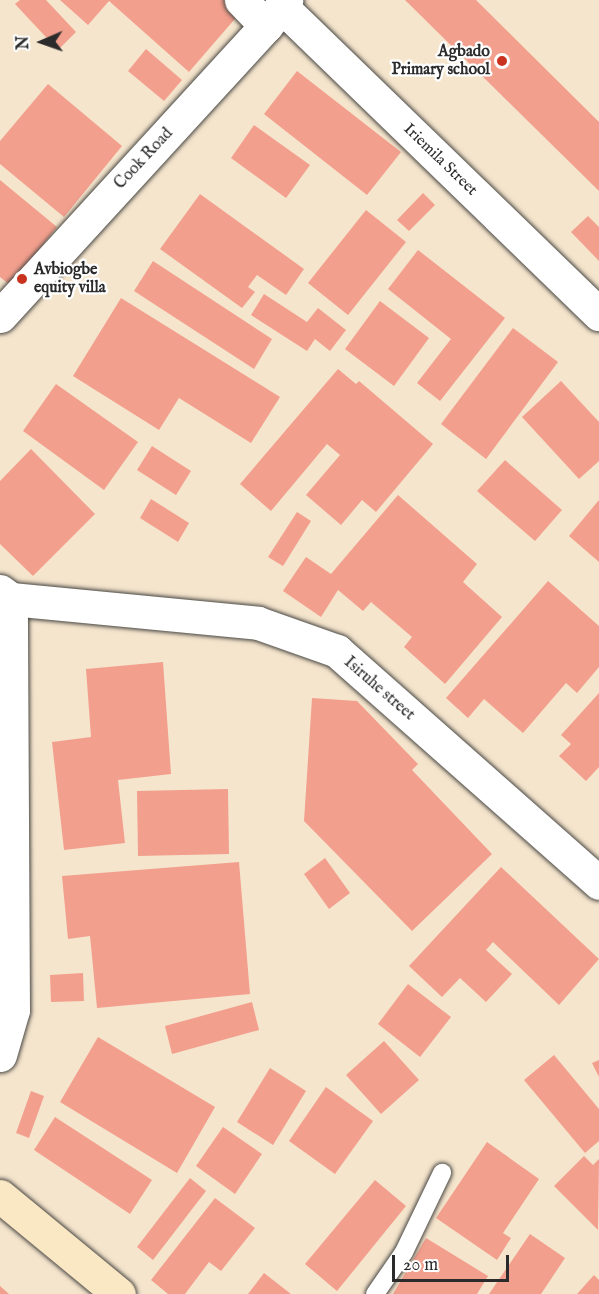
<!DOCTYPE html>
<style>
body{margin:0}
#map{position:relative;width:599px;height:1294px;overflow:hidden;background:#f5e5cd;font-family:"IM FELL English",serif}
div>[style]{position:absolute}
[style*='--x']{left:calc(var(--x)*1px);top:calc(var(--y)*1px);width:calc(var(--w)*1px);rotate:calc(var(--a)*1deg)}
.building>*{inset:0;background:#f39f8d}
.roads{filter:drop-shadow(0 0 2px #494743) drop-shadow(0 0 2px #494743)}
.lane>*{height:18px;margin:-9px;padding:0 9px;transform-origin:9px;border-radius:9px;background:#fff}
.street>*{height:33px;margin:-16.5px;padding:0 16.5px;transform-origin:16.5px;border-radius:16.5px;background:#fff}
.secondary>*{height:33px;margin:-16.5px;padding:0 16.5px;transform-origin:16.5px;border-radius:16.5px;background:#fae7c3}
.dots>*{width:16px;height:16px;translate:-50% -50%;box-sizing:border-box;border:3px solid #fff;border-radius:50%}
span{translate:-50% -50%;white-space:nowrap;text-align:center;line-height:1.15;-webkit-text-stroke:4.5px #fff;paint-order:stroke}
.poi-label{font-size:16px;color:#2b2b2b;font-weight:700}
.right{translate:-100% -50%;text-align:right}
.left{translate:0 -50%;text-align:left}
.street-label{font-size:16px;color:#2b2b2b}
.north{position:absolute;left:12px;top:12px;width:60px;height:60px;-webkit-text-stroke:4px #fff;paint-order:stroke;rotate:268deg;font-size:16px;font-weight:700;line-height:24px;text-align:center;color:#2b2b2b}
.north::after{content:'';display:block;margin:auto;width:21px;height:27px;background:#2b2b2b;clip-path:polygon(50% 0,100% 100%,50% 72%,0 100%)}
.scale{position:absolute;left:392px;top:1255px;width:117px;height:27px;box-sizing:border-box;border:3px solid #2b2b2b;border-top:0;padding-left:8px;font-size:18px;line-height:21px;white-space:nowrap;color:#2b2b2b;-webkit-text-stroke:4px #fff;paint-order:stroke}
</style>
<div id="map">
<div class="building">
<div style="clip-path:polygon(20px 0,46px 0,76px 32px,58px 50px,15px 4px)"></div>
<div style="clip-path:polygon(60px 0,225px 0,240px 13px,189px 72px,109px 1px,88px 25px)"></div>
<div style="clip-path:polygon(405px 0,476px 0,599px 122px,599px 191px)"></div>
<div style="clip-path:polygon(146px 49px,182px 80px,164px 101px,128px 71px)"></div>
<div style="clip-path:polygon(297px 71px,401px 152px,367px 195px,264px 114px)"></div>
<div style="clip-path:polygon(48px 84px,122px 146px,64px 217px,0 164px,0 141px)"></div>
<div style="clip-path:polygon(254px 125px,310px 165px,286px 198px,231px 158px)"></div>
<div style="clip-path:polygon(0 180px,57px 227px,10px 285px,0 277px)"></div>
<div style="clip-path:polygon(423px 193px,435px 205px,409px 231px,397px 220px)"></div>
<div style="clip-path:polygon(200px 194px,304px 269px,286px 295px,257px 275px,248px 287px,255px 292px,242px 308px,160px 249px)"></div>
<div style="clip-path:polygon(366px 210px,406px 242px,348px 315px,308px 283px)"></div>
<div style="clip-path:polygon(588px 216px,599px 227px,599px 261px,571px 232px)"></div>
<div style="clip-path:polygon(418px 250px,505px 318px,440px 401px,417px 383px,451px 339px,388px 289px)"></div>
<div style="clip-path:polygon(153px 261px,272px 339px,254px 369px,134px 291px)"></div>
<div style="clip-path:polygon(264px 294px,307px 322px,318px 308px,346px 330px,330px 351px,315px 339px,307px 351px,251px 315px)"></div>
<div style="clip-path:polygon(121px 298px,280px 397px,251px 443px,179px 398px,159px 430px,73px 376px)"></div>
<div style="clip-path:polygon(380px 301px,429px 338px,394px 386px,345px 349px)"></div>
<div style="clip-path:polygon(513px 328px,558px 362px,486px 459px,441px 424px)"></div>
<div style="clip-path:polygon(338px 369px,356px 384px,359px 381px,433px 444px,376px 512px,362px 500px,341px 525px,306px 495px,340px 455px,327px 444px,271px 511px,240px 484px)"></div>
<div style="clip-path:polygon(561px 381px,599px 422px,599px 461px,579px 479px,522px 417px)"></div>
<div style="clip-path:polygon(56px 384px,138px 442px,104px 490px,23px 431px)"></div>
<div style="clip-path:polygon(152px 446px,191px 471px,176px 495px,137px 470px)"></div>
<div style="clip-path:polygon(31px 449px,95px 514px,33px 576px,0 544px,0 481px)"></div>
<div style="clip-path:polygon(505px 460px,562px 510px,535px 541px,477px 491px)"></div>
<div style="clip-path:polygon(398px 495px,477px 564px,463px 582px,502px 617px,445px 684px,404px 647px,412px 637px,371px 602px,363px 611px,338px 590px,321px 617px,283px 591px,306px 557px,331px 574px)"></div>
<div style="clip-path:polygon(151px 499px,189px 523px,178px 542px,140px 518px)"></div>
<div style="clip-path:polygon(599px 500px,599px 562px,569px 536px)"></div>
<div style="clip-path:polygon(297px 512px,311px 521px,283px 566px,268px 557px)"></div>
<div style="clip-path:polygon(548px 581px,599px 626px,599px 667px,577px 693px,566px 683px,523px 733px,484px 699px,468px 718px,446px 698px)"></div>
<div style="clip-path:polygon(163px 662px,171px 774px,118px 780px,125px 843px,64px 850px,52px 742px,91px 737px,86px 669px)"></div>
<div style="clip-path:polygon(599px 693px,599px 767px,586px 781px,559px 756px,571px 744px,561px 735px)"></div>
<div style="clip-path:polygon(312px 698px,357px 701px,418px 764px,412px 770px,492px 854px,412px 931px,304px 821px)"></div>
<div style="clip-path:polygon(228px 789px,229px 854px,138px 856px,137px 791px)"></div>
<div style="clip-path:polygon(325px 858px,350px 893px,329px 909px,304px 874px)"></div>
<div style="clip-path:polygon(239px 862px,250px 994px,97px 1008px,90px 936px,68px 939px,62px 876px)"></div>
<div style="clip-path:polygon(501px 867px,599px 959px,559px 1005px,493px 942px,486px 950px,512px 974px,486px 1002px,460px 978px,442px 997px,409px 966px)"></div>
<div style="clip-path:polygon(83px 973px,84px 1001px,51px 1002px,50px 975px)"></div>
<div style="clip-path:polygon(408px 984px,451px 1017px,420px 1057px,378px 1024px)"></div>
<div style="clip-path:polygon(252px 1002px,259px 1030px,172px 1054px,165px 1026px)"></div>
<div style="clip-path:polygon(98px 1037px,215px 1107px,177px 1173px,60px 1102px)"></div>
<div style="clip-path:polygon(384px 1041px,419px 1080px,381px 1114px,346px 1075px)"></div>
<div style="clip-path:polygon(554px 1055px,599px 1109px,599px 1141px,585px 1153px,524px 1080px)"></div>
<div style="clip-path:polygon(599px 1060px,599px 1077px,592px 1063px)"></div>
<div style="clip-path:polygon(270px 1068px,306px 1091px,273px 1145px,237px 1122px)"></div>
<div style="clip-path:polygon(326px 1087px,373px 1121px,335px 1174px,289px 1141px)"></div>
<div style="clip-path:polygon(31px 1091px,44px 1096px,29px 1138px,16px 1133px)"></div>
<div style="clip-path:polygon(55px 1117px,152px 1180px,130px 1214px,34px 1150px)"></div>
<div style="clip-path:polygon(223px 1127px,262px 1154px,235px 1194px,196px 1166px)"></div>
<div style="clip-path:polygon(487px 1142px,539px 1179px,503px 1233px,511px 1238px,497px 1260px,436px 1218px)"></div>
<div style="clip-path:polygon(584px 1156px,593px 1165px,599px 1159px,598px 1230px,554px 1186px)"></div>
<div style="clip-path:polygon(190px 1178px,206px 1191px,153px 1260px,137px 1247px)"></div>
<div style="clip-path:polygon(375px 1180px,406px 1206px,337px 1291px,305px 1264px)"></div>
<div style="clip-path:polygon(215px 1198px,255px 1228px,221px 1271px,209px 1262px,185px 1294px,168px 1294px,151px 1280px)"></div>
<div style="clip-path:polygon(530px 1234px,565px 1258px,541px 1294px,489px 1294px)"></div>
<div style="clip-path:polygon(426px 1238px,488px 1276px,477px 1294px,393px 1294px)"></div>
<div style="clip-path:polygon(264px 1273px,291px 1294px,248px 1294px)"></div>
<div style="clip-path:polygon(594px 1275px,599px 1280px,599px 1294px,577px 1294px)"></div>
<div style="clip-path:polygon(0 1286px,9px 1294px,0 1294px)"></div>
</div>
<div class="roads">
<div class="lane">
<div style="--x:375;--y:1294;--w:51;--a:-55.4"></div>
<div style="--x:404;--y:1252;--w:88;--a:-64.3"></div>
</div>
<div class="street">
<div style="--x:241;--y:0;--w:36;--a:46"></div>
<div style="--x:281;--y:6;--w:443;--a:44.1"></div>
<div style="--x:0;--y:316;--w:394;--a:-47.5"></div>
<div style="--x:266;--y:26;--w:33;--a:-52"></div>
<div style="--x:0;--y:591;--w:14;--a:36"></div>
<div style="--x:11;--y:599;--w:248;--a:5.5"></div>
<div style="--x:258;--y:623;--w:84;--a:19.5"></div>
<div style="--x:337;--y:651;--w:350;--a:41.5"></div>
<div style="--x:0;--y:1055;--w:47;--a:-73.9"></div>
<div style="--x:13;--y:1010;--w:411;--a:-90.3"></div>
</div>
<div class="secondary">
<div style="--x:0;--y:1196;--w:154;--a:39.5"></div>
</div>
</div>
<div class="dots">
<div style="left:502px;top:61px;background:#c8321e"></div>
<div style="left:22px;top:279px;background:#c8321e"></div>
</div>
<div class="poi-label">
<span class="right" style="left:490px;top:61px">Agbado<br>Primary school</span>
<span class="left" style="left:34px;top:279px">Avbiogbe<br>equity villa</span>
</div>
<div class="street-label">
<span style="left:144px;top:159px;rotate:-47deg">Cook Road</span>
<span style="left:440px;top:160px;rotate:44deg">Iriemila Street</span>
<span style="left:379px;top:689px;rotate:41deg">Isiruhe street</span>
</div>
<div class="north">N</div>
<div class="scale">20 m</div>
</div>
